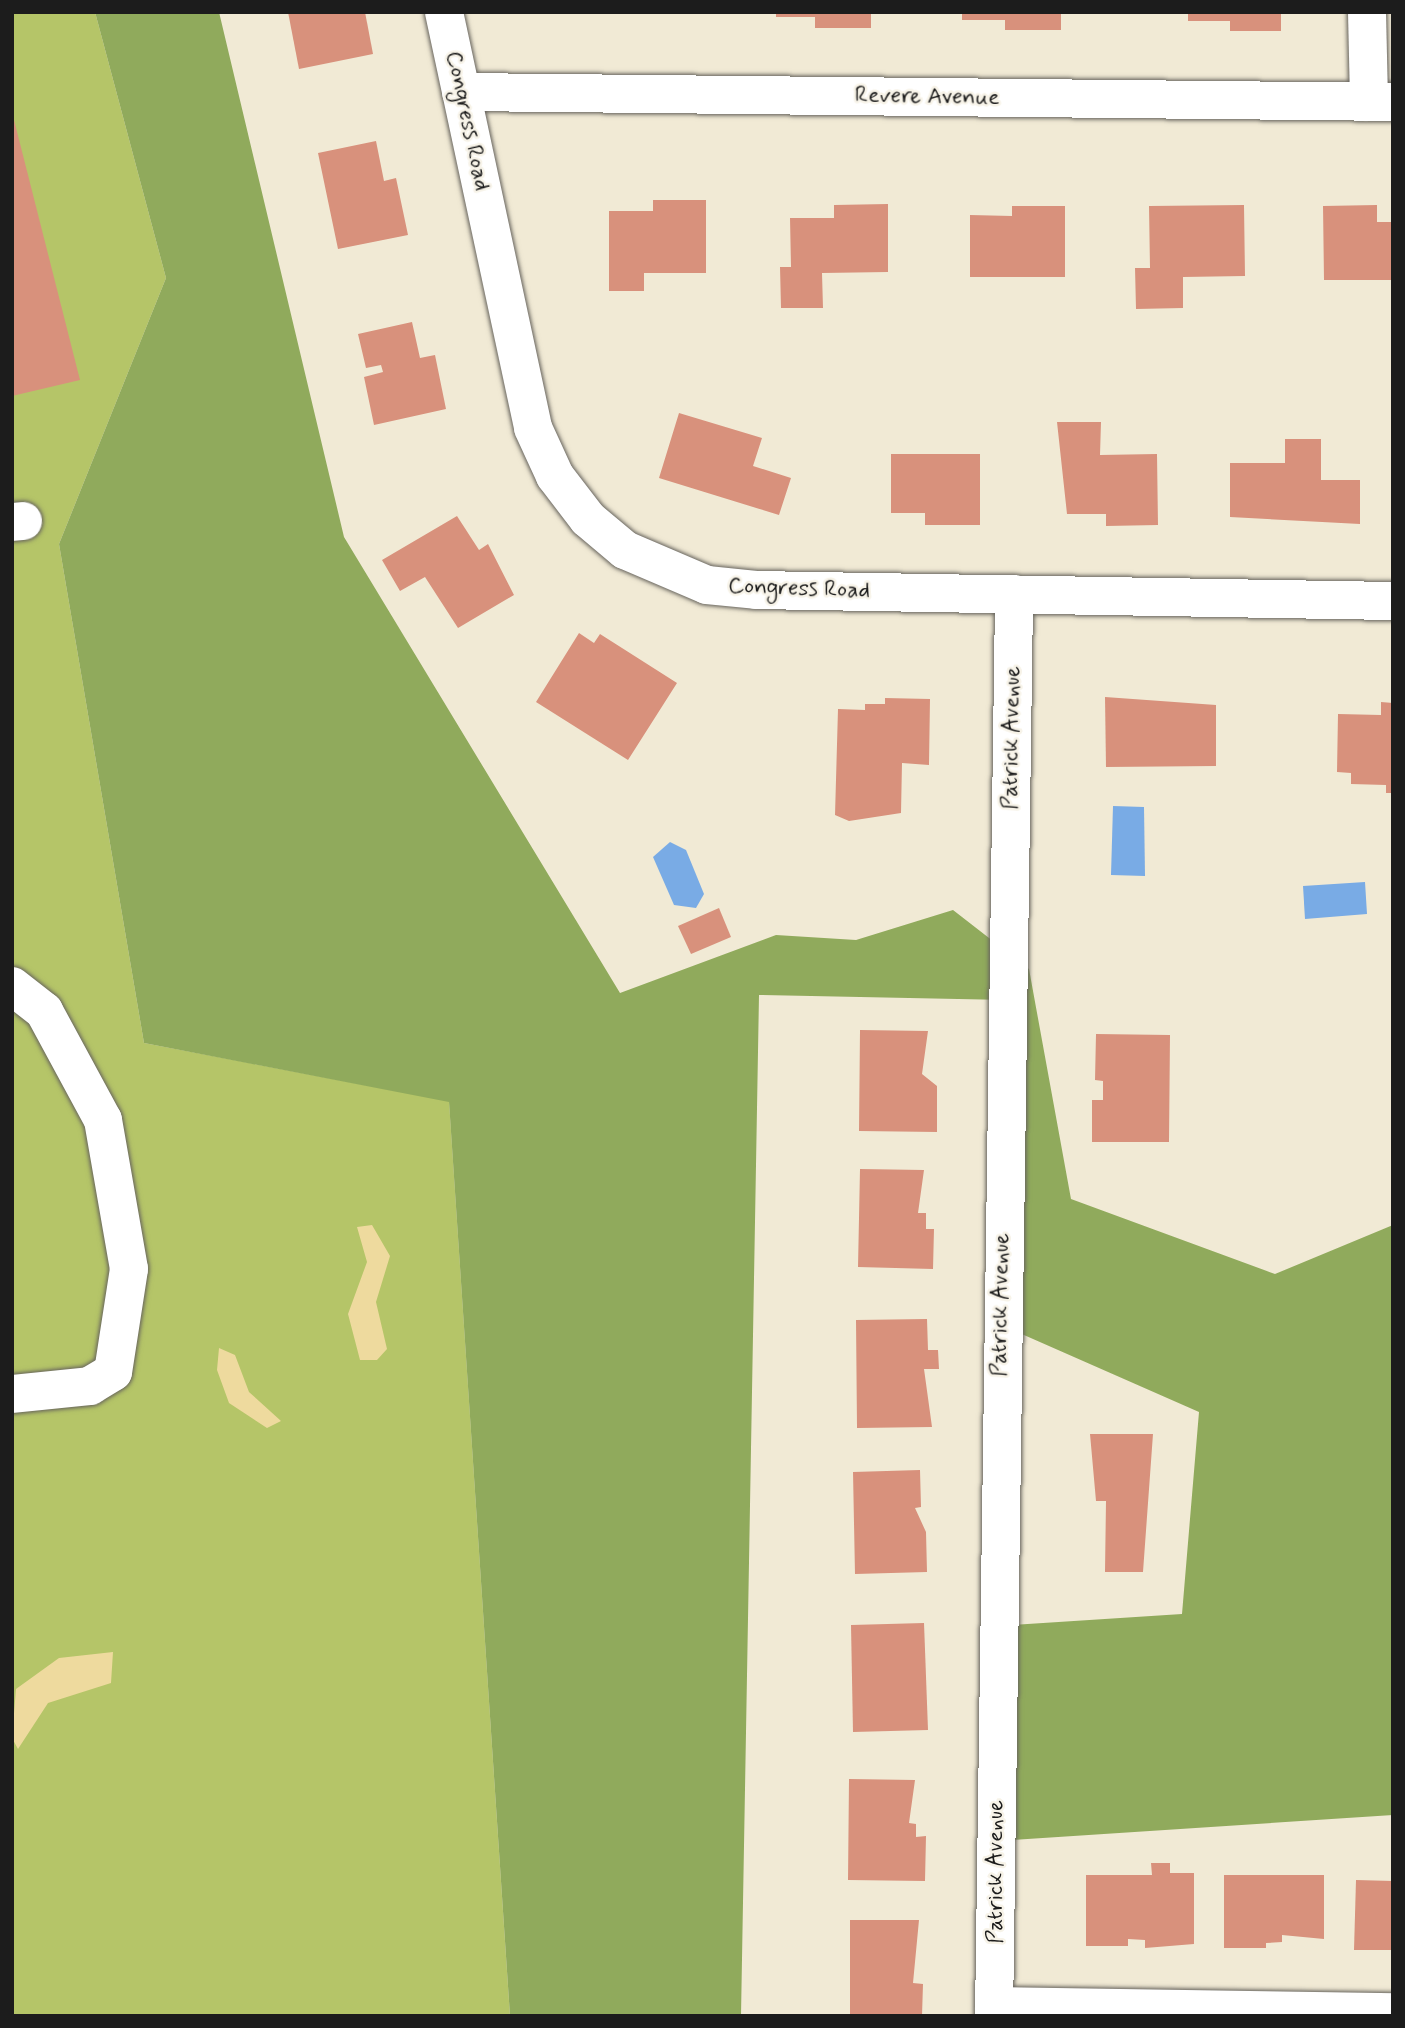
<!DOCTYPE html>
<style>
body{margin:0}
#map{position:relative;width:1405px;height:2028px;overflow:hidden;background:#f1ead5;font-family:Mynerve,sans-serif}
div>[style]{position:absolute}
[style*='--x']{left:calc(var(--x)*1px);top:calc(var(--y)*1px);width:calc(var(--w)*1px);rotate:calc(var(--a)*1deg)}
.green>*{inset:0;background:#b5c568}
.forest>*{inset:0;background:#90aa5c}
.sand>*{inset:0;background:#eeda9e}
.water>*{inset:0;background:#79abe5}
.building>*{inset:0;background:#d8917c}
.roads{filter:drop-shadow(0 0 2px #67645d) drop-shadow(0 0 2px #67645d)}
.minor>*{height:38px;margin:-19px;padding:0 19px;transform-origin:19px;border-radius:19px;background:#fff}
span{translate:-50% -50%;white-space:nowrap;text-align:center;line-height:1.15;-webkit-text-stroke:5px #f7f3e8;paint-order:stroke}
.street-label{font-size:23px;color:#1c1c1c}
.frame{position:absolute;inset:0;border:14px solid #1c1c1c;pointer-events:none}
</style>
<div id="map">
<div class="green">
<div style="clip-path:polygon(12px 12px,95px 12px,166px 278px,59px 544px,144px 1043px,449px 1101px,510px 2016px,12px 2016px)"></div>
</div>
<div class="forest">
<div style="clip-path:polygon(95px 12px,219px 12px,344px 537px,620px 993px,776px 935px,856px 940px,953px 910px,1029px 969px,1071px 1199px,1275px 1274px,1393px 1225px,1393px 1815px,996px 1841px,997px 1626px,1182px 1614px,1199px 1412px,1001px 1325px,1007px 1000px,759px 995px,741px 2016px,510px 2016px,449px 1102px,144px 1043px,59px 544px,166px 278px)"></div>
</div>
<div class="sand">
<div style="clip-path:polygon(372px 1225px,390px 1256px,376px 1302px,387px 1349px,377px 1360px,360px 1360px,348px 1314px,367px 1262px,357px 1227px)"></div>
<div style="clip-path:polygon(219px 1348px,235px 1355px,249px 1392px,281px 1421px,267px 1428px,229px 1403px,217px 1370px)"></div>
<div style="clip-path:polygon(113px 1652px,111px 1683px,48px 1703px,18px 1749px,12px 1738px,16px 1689px,59px 1658px)"></div>
</div>
<div class="water">
<div style="clip-path:polygon(1113px 806px,1144px 807px,1145px 876px,1111px 875px)"></div>
<div style="clip-path:polygon(670px 842px,686px 850px,704px 894px,696px 908px,674px 905px,653px 857px)"></div>
<div style="clip-path:polygon(1365px 882px,1367px 914px,1305px 919px,1303px 886px)"></div>
</div>
<div class="building">
<div style="clip-path:polygon(288px 12px,365px 12px,373px 54px,299px 69px)"></div>
<div style="clip-path:polygon(776px 12px,871px 12px,871px 28px,815px 28px,815px 17px,776px 17px)"></div>
<div style="clip-path:polygon(962px 12px,1061px 12px,1061px 30px,1005px 30px,1005px 20px,962px 20px)"></div>
<div style="clip-path:polygon(1188px 12px,1281px 12px,1281px 31px,1230px 31px,1230px 21px,1188px 21px)"></div>
<div style="clip-path:polygon(12px 112px,80px 380px,12px 396px)"></div>
<div style="clip-path:polygon(376px 141px,384px 181px,396px 178px,408px 235px,338px 249px,318px 153px)"></div>
<div style="clip-path:polygon(653px 200px,706px 200px,706px 273px,644px 273px,644px 291px,609px 291px,609px 211px,653px 211px)"></div>
<div style="clip-path:polygon(888px 204px,888px 272px,822px 273px,823px 308px,781px 308px,780px 267px,791px 267px,790px 218px,834px 218px,834px 205px)"></div>
<div style="clip-path:polygon(1244px 205px,1245px 276px,1183px 277px,1183px 308px,1136px 309px,1135px 268px,1150px 268px,1149px 206px)"></div>
<div style="clip-path:polygon(1377px 205px,1377px 222px,1393px 222px,1393px 280px,1324px 280px,1323px 206px)"></div>
<div style="clip-path:polygon(1012px 206px,1065px 206px,1065px 277px,970px 277px,970px 215px,1012px 216px)"></div>
<div style="clip-path:polygon(412px 322px,420px 358px,435px 355px,446px 409px,374px 425px,364px 377px,383px 372px,381px 365px,366px 368px,358px 334px)"></div>
<div style="clip-path:polygon(679px 413px,762px 438px,753px 466px,791px 478px,779px 515px,659px 478px)"></div>
<div style="clip-path:polygon(1057px 422px,1101px 422px,1100px 455px,1157px 454px,1158px 525px,1106px 526px,1106px 514px,1067px 514px)"></div>
<div style="clip-path:polygon(1285px 439px,1321px 439px,1321px 480px,1360px 480px,1360px 524px,1230px 517px,1230px 463px,1285px 463px)"></div>
<div style="clip-path:polygon(891px 454px,980px 454px,980px 525px,925px 525px,925px 513px,891px 513px)"></div>
<div style="clip-path:polygon(457px 516px,479px 550px,488px 544px,514px 595px,458px 628px,425px 577px,400px 591px,382px 560px)"></div>
<div style="clip-path:polygon(579px 633px,594px 643px,600px 634px,677px 683px,628px 760px,536px 702px)"></div>
<div style="clip-path:polygon(1105px 697px,1216px 705px,1216px 766px,1106px 767px)"></div>
<div style="clip-path:polygon(885px 698px,930px 699px,929px 765px,902px 763px,901px 813px,849px 821px,835px 815px,838px 709px,865px 710px,865px 704px,885px 704px)"></div>
<div style="clip-path:polygon(1381px 702px,1393px 703px,1393px 793px,1386px 793px,1386px 785px,1351px 784px,1351px 773px,1337px 772px,1338px 714px,1381px 715px)"></div>
<div style="clip-path:polygon(719px 908px,731px 937px,691px 954px,678px 926px)"></div>
<div style="clip-path:polygon(860px 1030px,928px 1031px,922px 1074px,937px 1086px,937px 1132px,859px 1131px)"></div>
<div style="clip-path:polygon(1096px 1034px,1170px 1035px,1169px 1142px,1092px 1142px,1092px 1100px,1103px 1100px,1103px 1081px,1095px 1080px)"></div>
<div style="clip-path:polygon(860px 1169px,924px 1170px,918px 1213px,926px 1213px,926px 1229px,934px 1229px,933px 1269px,858px 1267px)"></div>
<div style="clip-path:polygon(927px 1319px,928px 1350px,938px 1350px,939px 1369px,924px 1369px,932px 1427px,857px 1428px,856px 1320px)"></div>
<div style="clip-path:polygon(1090px 1434px,1153px 1434px,1143px 1572px,1105px 1572px,1106px 1501px,1096px 1501px)"></div>
<div style="clip-path:polygon(920px 1470px,921px 1507px,915px 1508px,926px 1532px,927px 1572px,855px 1574px,853px 1472px)"></div>
<div style="clip-path:polygon(924px 1623px,928px 1730px,853px 1732px,851px 1625px)"></div>
<div style="clip-path:polygon(849px 1779px,915px 1780px,909px 1823px,916px 1824px,916px 1837px,926px 1836px,925px 1881px,848px 1880px)"></div>
<div style="clip-path:polygon(1151px 1863px,1170px 1863px,1170px 1873px,1194px 1873px,1194px 1944px,1145px 1948px,1145px 1940px,1128px 1939px,1128px 1946px,1086px 1946px,1086px 1875px,1152px 1875px)"></div>
<div style="clip-path:polygon(1224px 1875px,1324px 1875px,1324px 1939px,1282px 1935px,1282px 1942px,1266px 1943px,1266px 1948px,1224px 1948px)"></div>
<div style="clip-path:polygon(1356px 1880px,1393px 1881px,1393px 1950px,1354px 1950px)"></div>
<div style="clip-path:polygon(850px 1920px,919px 1920px,913px 1983px,923px 1984px,922px 2016px,850px 2016px)"></div>
</div>
<div class="roads">
<div class="minor">
<div style="--x:444;--y:12;--w:425;--a:77.9"></div>
<div style="--x:533;--y:428;--w:53;--a:65.4"></div>
<div style="--x:555;--y:476;--w:54;--a:52.5"></div>
<div style="--x:588;--y:519;--w:48;--a:40"></div>
<div style="--x:625;--y:550;--w:89;--a:23.1"></div>
<div style="--x:707;--y:585;--w:49;--a:5.8"></div>
<div style="--x:756;--y:590;--w:637;--a:0.99"></div>
<div style="--x:1367;--y:12;--w:90;--a:88.7"></div>
<div style="--x:461;--y:92;--w:932;--a:0.61"></div>
<div style="--x:12;--y:522;--w:11;--a:-5"></div>
<div style="--x:12;--y:986;--w:41;--a:38"></div>
<div style="--x:44;--y:1011;--w:124;--a:61.6"></div>
<div style="--x:103;--y:1120;--w:151;--a:80.1"></div>
<div style="--x:129;--y:1269;--w:104;--a:98.8"></div>
<div style="--x:113;--y:1372;--w:27;--a:149"></div>
<div style="--x:90;--y:1386;--w:78;--a:174.1"></div>
<div style="--x:994;--y:2006;--w:399;--a:0.9"></div>
<div style="--x:994;--y:2016;--w:1422;--a:-89.19"></div>
</div>
</div>
<div class="street-label">
<span style="left:927px;top:97px;rotate:1deg">Revere Avenue</span>
<span style="left:467px;top:121px;rotate:78deg">Congress Road</span>
<span style="left:799px;top:589px;rotate:2deg">Congress Road</span>
<span style="left:1012px;top:738px;rotate:-89deg">Patrick Avenue</span>
<span style="left:1001px;top:1305px;rotate:-89deg">Patrick Avenue</span>
<span style="left:996px;top:1872px;rotate:-90deg">Patrick Avenue</span>
</div>
<div class="frame"></div>
</div>
